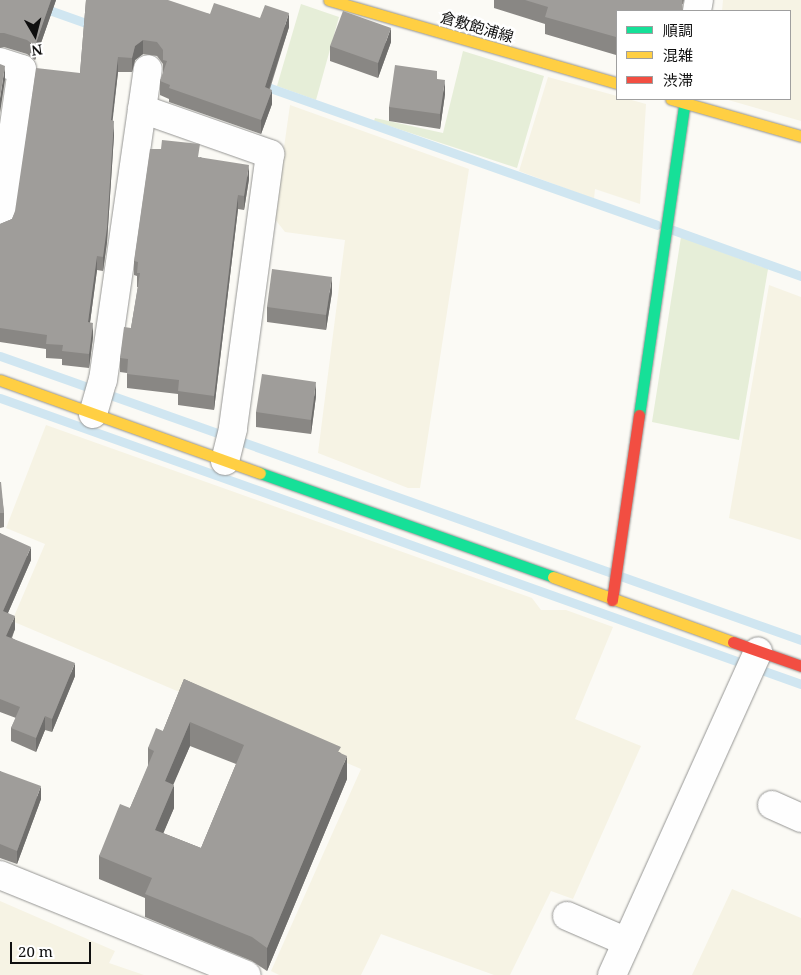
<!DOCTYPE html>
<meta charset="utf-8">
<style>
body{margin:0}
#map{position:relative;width:801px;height:975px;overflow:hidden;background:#fbfaf5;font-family:"Noto Serif","Noto Sans JP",serif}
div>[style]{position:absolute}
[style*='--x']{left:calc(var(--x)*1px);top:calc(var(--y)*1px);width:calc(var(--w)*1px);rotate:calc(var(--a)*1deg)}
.farmland>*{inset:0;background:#f6f3e4}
.green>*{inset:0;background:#e6eed8}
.stream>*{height:9px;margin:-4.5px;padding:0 4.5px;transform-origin:4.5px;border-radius:4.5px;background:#d0e6f1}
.roads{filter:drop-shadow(0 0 1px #959593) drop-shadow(0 0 1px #959593)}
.street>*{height:28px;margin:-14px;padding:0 14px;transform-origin:14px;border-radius:14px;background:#fefefe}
.fast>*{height:11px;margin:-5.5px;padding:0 5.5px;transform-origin:5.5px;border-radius:5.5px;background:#16e098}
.slow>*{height:11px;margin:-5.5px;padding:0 5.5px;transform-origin:5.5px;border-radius:5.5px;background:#ffcf43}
.jam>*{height:11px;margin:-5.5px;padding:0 5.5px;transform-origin:5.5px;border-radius:5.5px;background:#f24e42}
.wall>*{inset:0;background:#898784}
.shaded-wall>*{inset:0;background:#6f6e6c}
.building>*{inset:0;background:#9f9d9a}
span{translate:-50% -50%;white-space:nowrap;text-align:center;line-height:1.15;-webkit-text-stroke:5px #fff;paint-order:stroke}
.street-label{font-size:15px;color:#0f0f0f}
.legend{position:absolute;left:616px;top:10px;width:175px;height:90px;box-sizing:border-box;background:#fff;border:1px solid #9f9f9f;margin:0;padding:6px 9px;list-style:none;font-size:15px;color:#0f0f0f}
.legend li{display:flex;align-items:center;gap:10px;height:25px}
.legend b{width:25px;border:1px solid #9f9f9f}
.north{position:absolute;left:10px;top:10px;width:50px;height:50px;-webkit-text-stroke:4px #fff;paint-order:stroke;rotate:172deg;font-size:14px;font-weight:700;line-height:20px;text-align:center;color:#0f0f0f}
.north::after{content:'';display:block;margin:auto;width:18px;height:22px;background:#0f0f0f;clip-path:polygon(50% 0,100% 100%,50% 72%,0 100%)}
.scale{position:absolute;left:10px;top:942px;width:81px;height:22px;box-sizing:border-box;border:2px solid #0f0f0f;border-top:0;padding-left:6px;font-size:15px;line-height:18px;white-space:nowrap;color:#0f0f0f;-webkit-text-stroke:4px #fff;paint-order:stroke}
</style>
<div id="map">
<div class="farmland">
<div style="clip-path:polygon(723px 0,801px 0,801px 121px,725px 99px,790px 99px,790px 11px,722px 11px)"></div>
<div style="clip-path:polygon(548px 77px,646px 104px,640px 204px,595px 189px,594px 199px,519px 171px)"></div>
<div style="clip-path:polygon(290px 105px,469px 169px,420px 488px,408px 488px,318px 453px,345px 240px,285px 232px,274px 218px)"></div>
<div style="clip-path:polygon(769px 285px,801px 297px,801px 540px,729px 518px)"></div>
<div style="clip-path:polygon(46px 425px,532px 598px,541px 610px,566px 610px,613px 627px,575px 719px,641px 746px,573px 899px,551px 891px,510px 975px,494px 975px,381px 934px,361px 975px,279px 975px,271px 971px,361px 769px,12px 621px,45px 544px,6px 528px)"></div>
<div style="clip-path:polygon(732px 889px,801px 918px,801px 975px,692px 975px)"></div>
<div style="clip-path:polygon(0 901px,115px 951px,109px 963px,144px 975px,0 975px)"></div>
</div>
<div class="green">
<div style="clip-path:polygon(301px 4px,339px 17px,316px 100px,277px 86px)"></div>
<div style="clip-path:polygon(463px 51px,544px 76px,517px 168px,374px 121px,375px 118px,443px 133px)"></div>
<div style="clip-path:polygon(681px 237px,768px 269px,739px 440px,652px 422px)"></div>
</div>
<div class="stream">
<div style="--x:21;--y:0;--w:77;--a:19.6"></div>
<div style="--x:259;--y:84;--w:422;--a:19.5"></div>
<div style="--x:673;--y:230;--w:136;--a:19.8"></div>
<div style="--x:0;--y:356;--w:850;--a:19.52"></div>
<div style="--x:0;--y:398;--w:851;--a:19.65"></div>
</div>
<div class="roads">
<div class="street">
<div style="--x:697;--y:11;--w:11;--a:-80"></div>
<div style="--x:0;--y:62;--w:23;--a:18"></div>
<div style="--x:22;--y:69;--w:156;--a:98.1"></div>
<div style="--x:142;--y:109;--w:136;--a:19.4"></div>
<div style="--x:270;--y:154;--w:277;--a:97.7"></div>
<div style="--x:233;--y:429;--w:33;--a:104"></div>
<div style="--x:93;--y:414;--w:35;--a:-74"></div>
<div style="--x:103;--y:380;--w:314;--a:-81.8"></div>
<div style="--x:772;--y:805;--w:32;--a:24"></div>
<div style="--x:0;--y:875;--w:266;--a:22.1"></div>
<div style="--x:567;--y:916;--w:65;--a:23.4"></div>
<div style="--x:612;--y:975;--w:355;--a:-65.7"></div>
</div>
<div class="fast">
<div style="--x:639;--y:415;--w:319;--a:-81.7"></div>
<div style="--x:260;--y:473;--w:311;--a:19.5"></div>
</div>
<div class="slow">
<div style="--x:329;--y:0;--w:300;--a:16.1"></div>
<div style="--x:671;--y:99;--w:135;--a:15.9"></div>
<div style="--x:0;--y:380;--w:276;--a:19.7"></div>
<div style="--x:553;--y:577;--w:191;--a:19.9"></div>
</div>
<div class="jam">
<div style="--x:612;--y:600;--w:187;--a:-81.7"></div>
<div style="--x:733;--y:642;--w:72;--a:19.4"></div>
</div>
</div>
<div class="wall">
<div style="clip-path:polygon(0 0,56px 0,35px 60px,27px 54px,4px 47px,0 48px)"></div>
<div style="clip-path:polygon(86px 0,210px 14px,289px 27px,270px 89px,272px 104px,261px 134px,169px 102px,169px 99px,160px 95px,160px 81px,163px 74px,163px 64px,157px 56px,143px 54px,135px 60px,132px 72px,118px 72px,112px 121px,114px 135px,107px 242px,103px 271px,97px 270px,90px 323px,93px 337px,89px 368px,62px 365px,62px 359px,46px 358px,46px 349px,0 342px,0 224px,12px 219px,80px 73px)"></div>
<div style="clip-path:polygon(494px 0,684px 0,683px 4px,617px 11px,617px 49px,616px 55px,545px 34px,545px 24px,494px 8px)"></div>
<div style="clip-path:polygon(391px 42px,378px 78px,330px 61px,330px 46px)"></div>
<div style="clip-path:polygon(437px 79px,445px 94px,440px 129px,389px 121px,389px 107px)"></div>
<div style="clip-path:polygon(200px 157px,249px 179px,244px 210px,238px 209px,214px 410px,178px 405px,178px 394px,127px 388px,127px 373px,120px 372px,120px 358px,131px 328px,138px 287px,137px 287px,137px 276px,134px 275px,134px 261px)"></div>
<div style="clip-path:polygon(332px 292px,326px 330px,267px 322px,267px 307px)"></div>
<div style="clip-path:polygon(316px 396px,311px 434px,256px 427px,256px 412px)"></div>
<div style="clip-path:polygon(0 482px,4px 513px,4px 527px,0 528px)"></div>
<div style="clip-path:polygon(0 533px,31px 560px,8px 613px,15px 629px,12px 638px,75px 676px,52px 732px,45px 730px,36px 752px,11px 741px,11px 728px,16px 718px,0 712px)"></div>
<div style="clip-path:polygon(evenodd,184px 679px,341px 753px,347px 779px,267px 971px,252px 961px,145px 917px,145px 898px,99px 879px,99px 856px,130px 808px,148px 767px,148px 748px,163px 731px,184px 679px,190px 746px,236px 764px,201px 848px,163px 833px,174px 808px,173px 784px,190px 746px)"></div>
<div style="clip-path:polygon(0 771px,41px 799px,17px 864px,0 858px)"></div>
</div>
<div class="shaded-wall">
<div style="clip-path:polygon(51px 0,56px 0,35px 60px,35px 46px)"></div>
<div style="clip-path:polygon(289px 13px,289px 27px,265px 101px,265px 87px)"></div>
<div style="clip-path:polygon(391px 28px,391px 42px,378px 78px,378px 63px)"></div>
<div style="clip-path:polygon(617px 32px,617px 49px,616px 55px,616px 37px)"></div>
<div style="clip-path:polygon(143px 40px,143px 54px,135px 60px,132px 72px,132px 58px,135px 46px)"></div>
<div style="clip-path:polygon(118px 57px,118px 72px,111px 135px,111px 120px)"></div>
<div style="clip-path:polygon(5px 66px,5px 80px,0 113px,0 98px)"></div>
<div style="clip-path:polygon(445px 80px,445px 94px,440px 129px,440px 114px)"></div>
<div style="clip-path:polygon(272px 90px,272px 104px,261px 134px,261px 120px)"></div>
<div style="clip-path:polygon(114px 121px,114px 135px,107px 242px,103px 271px,103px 257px)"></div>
<div style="clip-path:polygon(249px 165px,249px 179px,244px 210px,244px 196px)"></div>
<div style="clip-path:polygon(238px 195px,238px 209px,214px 410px,214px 396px)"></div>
<div style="clip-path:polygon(97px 256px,97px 270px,88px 337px,88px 322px)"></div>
<div style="clip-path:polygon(332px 277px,332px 292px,326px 330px,326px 315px)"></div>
<div style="clip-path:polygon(93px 323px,93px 337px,89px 368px,89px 354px)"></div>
<div style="clip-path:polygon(316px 382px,316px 396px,311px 434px,311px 420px)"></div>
<div style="clip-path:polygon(31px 547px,31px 560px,3px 624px,3px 611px)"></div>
<div style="clip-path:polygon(15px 616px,15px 629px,6px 649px,6px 636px)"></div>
<div style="clip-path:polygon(75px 663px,75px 676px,52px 732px,52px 719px)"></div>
<div style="clip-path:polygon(45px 716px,45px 730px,36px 752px,36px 738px)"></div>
<div style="clip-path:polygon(190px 722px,190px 746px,165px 804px,165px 781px)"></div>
<div style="clip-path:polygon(347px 756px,347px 779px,267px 971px,267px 948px)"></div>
<div style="clip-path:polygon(174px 785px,174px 808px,155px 853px,155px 830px)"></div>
<div style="clip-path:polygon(41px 786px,41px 799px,17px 864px,17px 851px)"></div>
</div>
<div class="building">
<div style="clip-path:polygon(0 0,51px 0,35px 46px,27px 40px,4px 33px,0 33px)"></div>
<div style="clip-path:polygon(86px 0,168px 0,210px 14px,214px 3px,260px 18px,265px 5px,289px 13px,265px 87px,272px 90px,261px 120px,169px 88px,170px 85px,160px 81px,167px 61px,163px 60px,163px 50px,157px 42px,143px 40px,135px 46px,132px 58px,118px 57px,111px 120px,114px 121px,107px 228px,103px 257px,97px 256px,88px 322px,93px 323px,89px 354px,62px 351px,63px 345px,46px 344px,47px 335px,0 328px,0 224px,12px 219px,15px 211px,36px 68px,80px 73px)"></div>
<div style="clip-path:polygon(525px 0,682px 0,683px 11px,617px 11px,617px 32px,616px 37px,545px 17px,548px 7px)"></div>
<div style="clip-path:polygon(343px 11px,391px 28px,378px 63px,330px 46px)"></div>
<div style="clip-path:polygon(0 64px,5px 66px,0 98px)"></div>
<div style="clip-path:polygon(395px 65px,437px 71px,437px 79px,445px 80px,440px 114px,389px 107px)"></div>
<div style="clip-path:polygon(162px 140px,200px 144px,198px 157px,249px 165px,244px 196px,238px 195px,214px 396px,178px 391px,179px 380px,127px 374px,128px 359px,120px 358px,124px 327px,131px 328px,140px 273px,137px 273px,138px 262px,134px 261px,150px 149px,161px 149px)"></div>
<div style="clip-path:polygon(272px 269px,332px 277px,326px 315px,267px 307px)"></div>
<div style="clip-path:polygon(262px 374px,316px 382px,311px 420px,256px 412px)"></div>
<div style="clip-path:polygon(0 482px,1px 482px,4px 513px,0 513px)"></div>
<div style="clip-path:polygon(0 533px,31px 547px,3px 611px,15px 616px,6px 636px,75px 663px,52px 719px,45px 716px,36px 738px,11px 728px,20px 707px,0 699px)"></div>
<div style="clip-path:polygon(evenodd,184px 679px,341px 747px,338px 752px,347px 756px,267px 948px,252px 937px,145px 894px,152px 878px,99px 856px,120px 804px,130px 808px,154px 751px,148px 748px,156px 728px,163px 731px,184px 679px,190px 722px,244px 745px,201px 848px,155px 830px,174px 785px,165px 781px,190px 722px)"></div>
<div style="clip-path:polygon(0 771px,41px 786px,17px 851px,0 844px)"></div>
</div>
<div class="street-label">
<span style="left:477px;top:27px;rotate:16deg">倉敷飽浦線</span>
</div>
<ul class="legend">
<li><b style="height:6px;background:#16e098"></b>順調</li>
<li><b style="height:6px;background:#ffcf43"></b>混雑</li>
<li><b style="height:6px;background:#f24e42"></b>渋滞</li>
</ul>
<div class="north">N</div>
<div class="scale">20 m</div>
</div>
